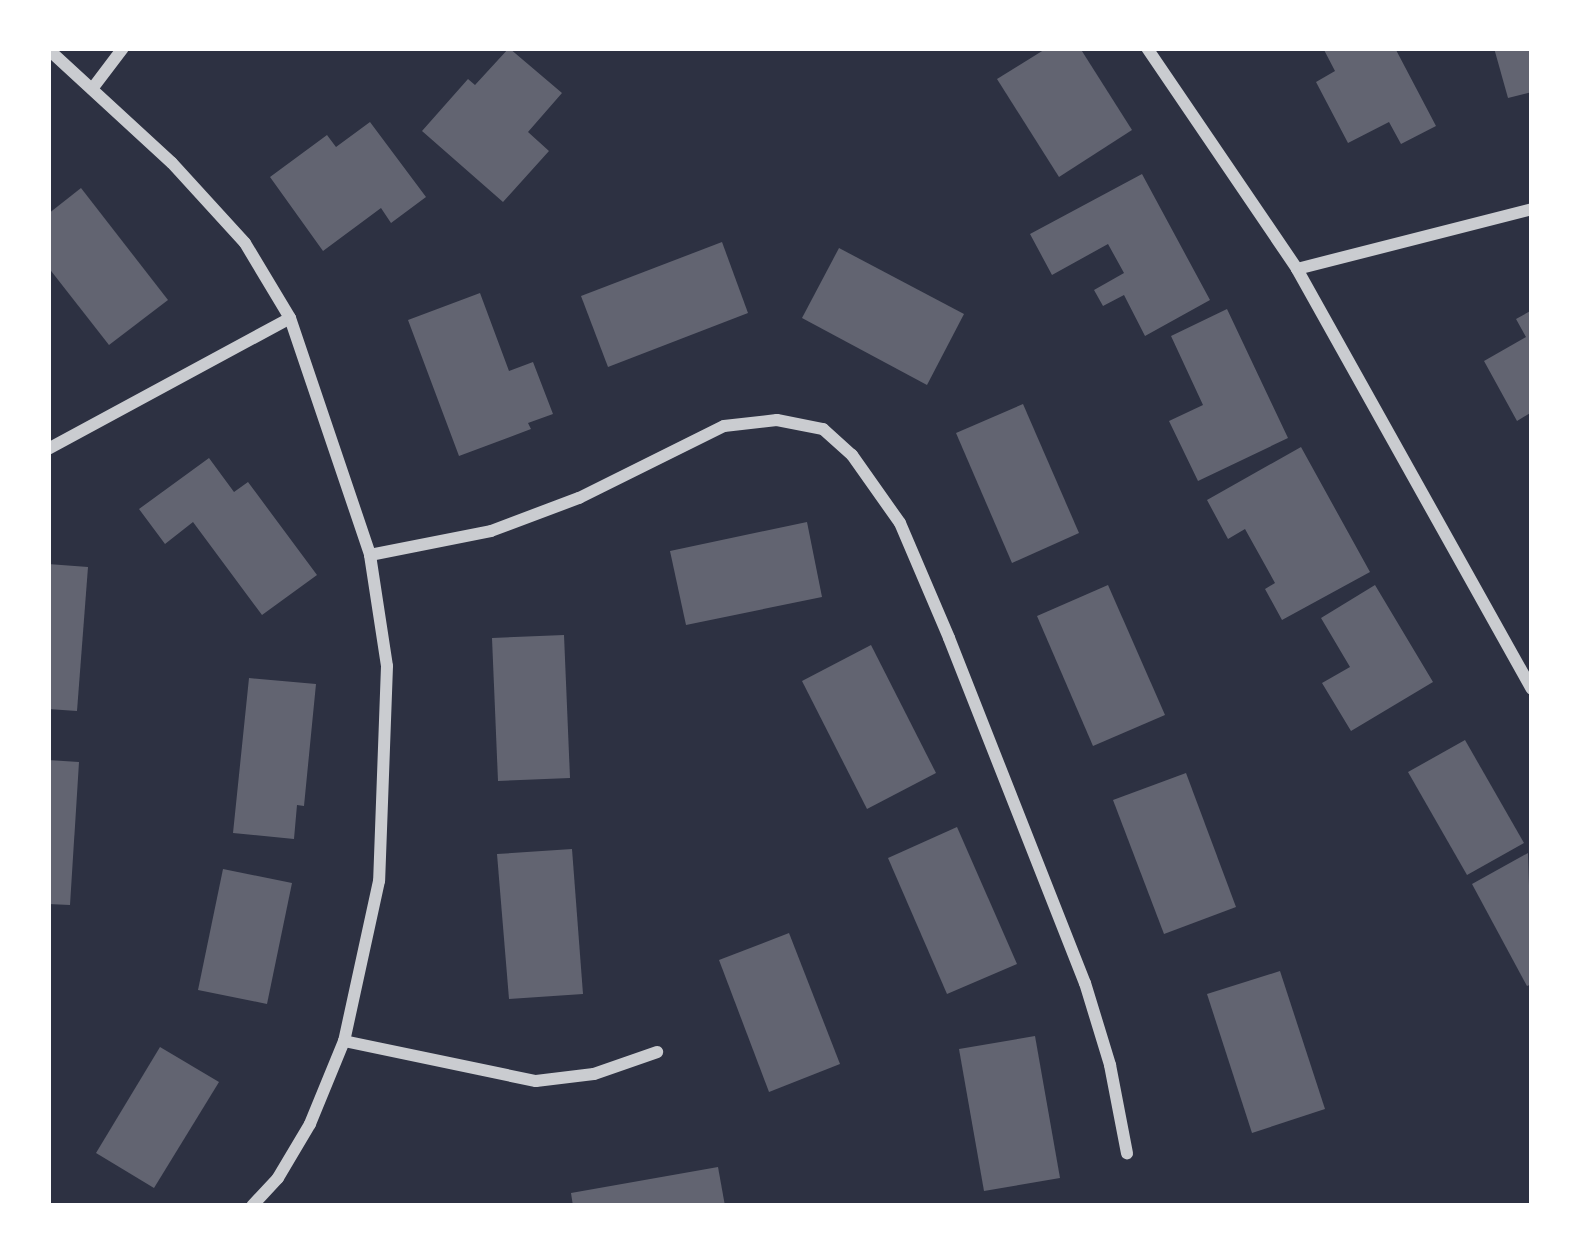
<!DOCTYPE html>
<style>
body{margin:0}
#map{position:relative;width:1580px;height:1254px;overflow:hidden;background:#2d3142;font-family:"Golos Text",sans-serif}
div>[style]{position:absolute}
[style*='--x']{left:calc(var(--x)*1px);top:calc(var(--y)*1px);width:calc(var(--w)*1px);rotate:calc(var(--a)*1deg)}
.building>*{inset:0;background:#626471}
.minor>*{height:12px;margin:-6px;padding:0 6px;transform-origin:6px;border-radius:6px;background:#caccd0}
span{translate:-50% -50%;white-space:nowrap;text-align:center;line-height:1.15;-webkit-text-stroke:9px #fff;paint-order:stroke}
.frame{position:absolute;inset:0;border:51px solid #fff;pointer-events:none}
</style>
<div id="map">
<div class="building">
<div style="clip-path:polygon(509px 48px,562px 93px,528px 132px,549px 151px,503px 202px,422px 131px,468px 79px,475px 85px)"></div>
<div style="clip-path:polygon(1047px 48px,1080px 48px,1132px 130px,1059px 177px,997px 79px)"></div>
<div style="clip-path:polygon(1323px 48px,1395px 48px,1436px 126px,1401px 144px,1389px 122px,1348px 143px,1316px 82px,1335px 71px)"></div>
<div style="clip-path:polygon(1494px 48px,1532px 48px,1532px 92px,1508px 98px)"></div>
<div style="clip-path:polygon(370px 122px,426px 197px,391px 223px,381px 208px,323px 251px,270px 177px,327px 135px,336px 147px)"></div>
<div style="clip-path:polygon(1142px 174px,1210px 300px,1145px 336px,1124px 295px,1103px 306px,1094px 290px,1124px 273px,1108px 244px,1052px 275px,1030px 234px)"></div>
<div style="clip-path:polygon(81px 188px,168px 300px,109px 345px,48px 267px,48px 214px)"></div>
<div style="clip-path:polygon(722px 242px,748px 313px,608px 367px,581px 296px)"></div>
<div style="clip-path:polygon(839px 248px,964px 314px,927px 385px,802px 318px)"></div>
<div style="clip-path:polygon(480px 293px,509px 371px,533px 362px,553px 414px,528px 423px,531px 429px,459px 456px,408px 320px)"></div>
<div style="clip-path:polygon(1227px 309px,1288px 438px,1198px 481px,1169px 421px,1203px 405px,1171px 336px)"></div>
<div style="clip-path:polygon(1532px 310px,1532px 412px,1517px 421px,1484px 361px,1526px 337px,1516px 319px)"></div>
<div style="clip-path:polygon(1023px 404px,1079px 533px,1012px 563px,956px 433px)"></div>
<div style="clip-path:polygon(1301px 447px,1370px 572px,1282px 620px,1265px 589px,1275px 583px,1245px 529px,1228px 539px,1207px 500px)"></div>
<div style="clip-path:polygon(209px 458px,234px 492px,248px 482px,317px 575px,262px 615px,193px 522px,165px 544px,139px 509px)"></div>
<div style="clip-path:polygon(807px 522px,822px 597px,686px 625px,670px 551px)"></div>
<div style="clip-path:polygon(48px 564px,88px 567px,77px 711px,48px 709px)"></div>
<div style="clip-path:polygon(1108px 585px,1165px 715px,1093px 746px,1037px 616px)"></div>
<div style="clip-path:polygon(1375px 585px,1433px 682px,1351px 731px,1322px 683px,1350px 667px,1321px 618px)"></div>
<div style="clip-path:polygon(564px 635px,570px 778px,498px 781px,492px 638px)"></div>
<div style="clip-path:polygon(871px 645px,936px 773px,867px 809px,802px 681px)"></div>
<div style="clip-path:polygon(249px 678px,316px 684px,304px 806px,297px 805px,294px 839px,233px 833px)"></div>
<div style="clip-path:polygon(1465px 740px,1524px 843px,1467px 875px,1408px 772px)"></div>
<div style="clip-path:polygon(48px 760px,79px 762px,70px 905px,48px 904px)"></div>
<div style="clip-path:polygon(1186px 773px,1236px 907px,1164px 934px,1113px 800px)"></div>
<div style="clip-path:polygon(957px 827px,1017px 964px,947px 994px,888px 858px)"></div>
<div style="clip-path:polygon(572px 849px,583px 994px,509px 999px,497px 854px)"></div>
<div style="clip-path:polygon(1528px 853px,1532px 984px,1527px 986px,1472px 884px)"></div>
<div style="clip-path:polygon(223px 869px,292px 883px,267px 1004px,198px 990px)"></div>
<div style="clip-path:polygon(789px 933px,840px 1064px,769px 1092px,719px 960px)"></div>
<div style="clip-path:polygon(1280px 971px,1325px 1109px,1252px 1133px,1207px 994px)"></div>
<div style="clip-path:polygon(1035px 1036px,1060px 1178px,984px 1191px,959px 1049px)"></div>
<div style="clip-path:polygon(160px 1047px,219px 1082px,154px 1188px,96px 1153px)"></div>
<div style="clip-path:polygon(718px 1167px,725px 1206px,573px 1206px,571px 1193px)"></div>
</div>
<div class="minor">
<div style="--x:1147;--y:48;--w:267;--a:55.8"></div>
<div style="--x:1297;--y:269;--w:481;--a:60.8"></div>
<div style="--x:48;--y:49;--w:168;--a:42.6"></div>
<div style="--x:172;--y:163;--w:108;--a:47.6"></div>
<div style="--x:245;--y:243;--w:87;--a:59"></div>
<div style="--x:290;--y:318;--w:250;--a:71.3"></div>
<div style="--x:370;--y:555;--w:112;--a:81.3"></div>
<div style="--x:387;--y:666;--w:215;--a:92.1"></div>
<div style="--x:379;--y:881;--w:164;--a:102.3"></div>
<div style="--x:344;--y:1041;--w:90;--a:112.3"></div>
<div style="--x:310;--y:1124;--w:63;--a:120.7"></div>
<div style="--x:278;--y:1178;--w:38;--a:133"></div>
<div style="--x:92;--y:89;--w:51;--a:-52.9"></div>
<div style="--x:1297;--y:269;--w:243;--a:-14.3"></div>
<div style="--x:48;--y:449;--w:275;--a:-28.4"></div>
<div style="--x:370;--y:555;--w:123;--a:-11.2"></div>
<div style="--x:491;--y:531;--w:94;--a:-20.6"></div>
<div style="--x:579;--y:498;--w:162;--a:-26.4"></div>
<div style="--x:724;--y:426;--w:53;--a:-6.5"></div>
<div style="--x:777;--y:420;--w:47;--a:11.1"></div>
<div style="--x:823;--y:429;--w:39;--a:42"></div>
<div style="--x:852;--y:455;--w:83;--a:54.8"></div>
<div style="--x:900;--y:523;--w:125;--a:66.9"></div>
<div style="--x:949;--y:638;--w:371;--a:68.5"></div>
<div style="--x:1085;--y:983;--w:86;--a:73"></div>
<div style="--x:1110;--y:1065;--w:90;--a:79.1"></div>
<div style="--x:344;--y:1041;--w:196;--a:11.8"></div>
<div style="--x:536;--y:1081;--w:58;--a:-6.9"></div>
<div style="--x:594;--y:1074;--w:67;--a:-19.2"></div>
</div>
<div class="frame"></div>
</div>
